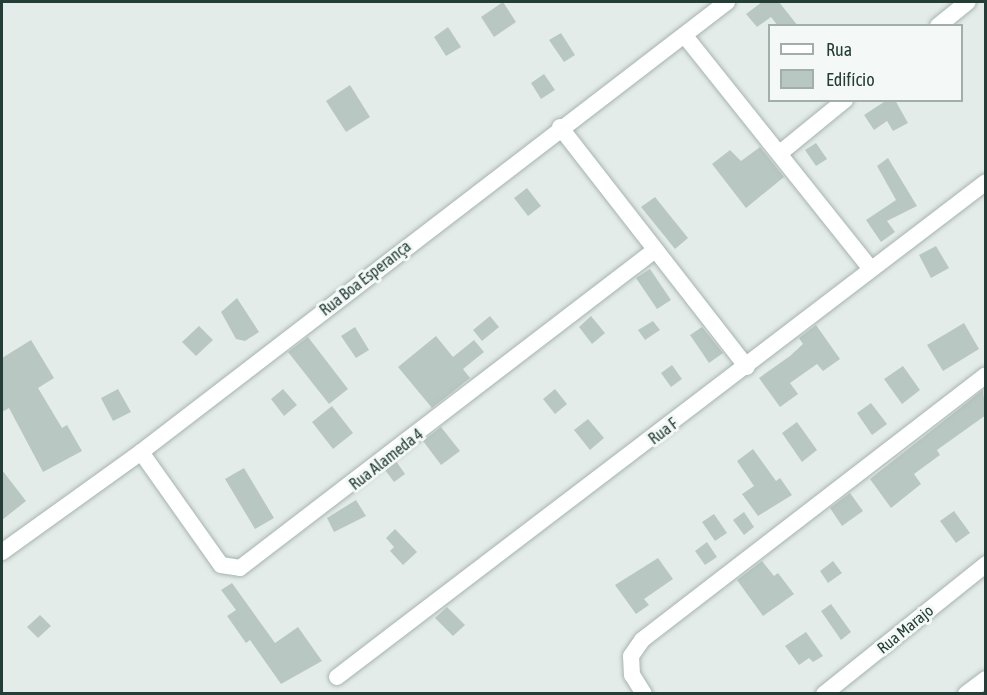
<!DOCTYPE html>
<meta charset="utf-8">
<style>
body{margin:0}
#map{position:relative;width:987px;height:695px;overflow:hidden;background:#e4ece9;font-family:"Asap Condensed",sans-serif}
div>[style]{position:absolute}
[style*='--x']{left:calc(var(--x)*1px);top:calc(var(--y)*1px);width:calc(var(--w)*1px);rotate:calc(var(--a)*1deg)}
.building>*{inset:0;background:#b9c7c2}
.roads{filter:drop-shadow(0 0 2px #a7b4b0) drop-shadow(0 0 2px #a7b4b0)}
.minor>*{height:16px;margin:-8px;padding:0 8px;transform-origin:8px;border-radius:8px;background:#fff}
span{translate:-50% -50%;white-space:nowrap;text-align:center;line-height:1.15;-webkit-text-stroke:6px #f4f9f7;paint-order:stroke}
.street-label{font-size:16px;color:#243d37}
.frame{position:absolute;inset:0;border:3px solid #243d37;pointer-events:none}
.legend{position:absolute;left:768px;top:24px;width:195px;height:78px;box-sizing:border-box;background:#f4f9f7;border:2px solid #a1aeaa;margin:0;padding:8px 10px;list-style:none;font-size:18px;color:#243d37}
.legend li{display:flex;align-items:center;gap:12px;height:30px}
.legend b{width:30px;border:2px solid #a1aeaa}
</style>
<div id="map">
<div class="building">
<div style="clip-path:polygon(503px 2px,516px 22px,494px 37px,481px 17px)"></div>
<div style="clip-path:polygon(762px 2px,779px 2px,798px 26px,778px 26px,771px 17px,757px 27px,746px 14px)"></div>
<div style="clip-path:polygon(448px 27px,461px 47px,446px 56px,434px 37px)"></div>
<div style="clip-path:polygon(561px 33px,575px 55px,564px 62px,549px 40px)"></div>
<div style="clip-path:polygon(544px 74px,555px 90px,541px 99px,531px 83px)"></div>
<div style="clip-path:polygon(350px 85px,370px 117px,346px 132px,326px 101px)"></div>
<div style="clip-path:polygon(887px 100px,895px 100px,908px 123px,893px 131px,887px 121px,874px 130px,864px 115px)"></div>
<div style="clip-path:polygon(816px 143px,827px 159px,816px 166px,805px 150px)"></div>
<div style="clip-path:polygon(760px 147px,784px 177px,746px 208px,712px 164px,730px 150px,741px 161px)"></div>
<div style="clip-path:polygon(888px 158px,917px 206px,887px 221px,895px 232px,881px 242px,866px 220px,896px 200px,877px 166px)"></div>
<div style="clip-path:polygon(527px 188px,541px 206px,528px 216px,514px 198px)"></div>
<div style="clip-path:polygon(655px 197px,688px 238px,675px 249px,641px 207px)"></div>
<div style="clip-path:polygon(936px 246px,949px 268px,931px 278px,919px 255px)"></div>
<div style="clip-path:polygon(650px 269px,671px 300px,657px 309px,636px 278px)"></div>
<div style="clip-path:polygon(237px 298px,259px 332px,245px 341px,236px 339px,221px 312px)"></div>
<div style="clip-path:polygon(490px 316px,499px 327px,482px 341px,473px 330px)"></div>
<div style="clip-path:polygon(591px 316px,605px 333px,592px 344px,579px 327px)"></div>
<div style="clip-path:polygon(653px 321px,660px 330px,645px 340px,638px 330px)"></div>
<div style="clip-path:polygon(964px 323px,979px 349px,943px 371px,927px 345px)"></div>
<div style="clip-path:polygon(816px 325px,840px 359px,823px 371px,817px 364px,790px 383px,798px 394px,780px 407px,759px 378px,790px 356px,803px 344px,799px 338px)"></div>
<div style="clip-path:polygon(199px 326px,213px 340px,196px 356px,182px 342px)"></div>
<div style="clip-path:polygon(355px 327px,369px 350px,356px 358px,341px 336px)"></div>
<div style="clip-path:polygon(702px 327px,723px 353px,709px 363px,690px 335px)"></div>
<div style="clip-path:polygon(436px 336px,453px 357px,474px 340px,484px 352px,463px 369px,470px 378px,432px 408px,398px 367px)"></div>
<div style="clip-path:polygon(308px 337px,348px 389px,329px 404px,288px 352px)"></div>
<div style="clip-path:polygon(31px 340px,54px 378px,38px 388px,62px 428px,67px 425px,82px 451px,43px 472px,9px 408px,2px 412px,2px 358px)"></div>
<div style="clip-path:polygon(672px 365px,682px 379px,671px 387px,661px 373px)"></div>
<div style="clip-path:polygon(903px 366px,920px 390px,902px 404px,884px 379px)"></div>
<div style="clip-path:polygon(118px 389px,131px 412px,113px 421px,101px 398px)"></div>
<div style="clip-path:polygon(283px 389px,297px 405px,284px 416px,271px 399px)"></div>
<div style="clip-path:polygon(555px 389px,567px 404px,555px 414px,543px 399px)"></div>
<div style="clip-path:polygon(983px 390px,986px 415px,937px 450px,940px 455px,914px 474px,921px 484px,891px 508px,870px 479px)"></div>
<div style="clip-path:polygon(871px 403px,887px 424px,872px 435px,857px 413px)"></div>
<div style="clip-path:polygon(332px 406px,353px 433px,333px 449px,312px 422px)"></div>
<div style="clip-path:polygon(588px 419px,604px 438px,590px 450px,574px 430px)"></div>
<div style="clip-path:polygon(797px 422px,817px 450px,802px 462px,782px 433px)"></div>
<div style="clip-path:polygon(441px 427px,460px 451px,441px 465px,423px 441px)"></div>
<div style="clip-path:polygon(753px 449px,776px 481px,780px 478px,792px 495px,758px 516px,742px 494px,754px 486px,737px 461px)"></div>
<div style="clip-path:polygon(396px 461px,405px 474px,394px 482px,385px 470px)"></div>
<div style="clip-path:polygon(244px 468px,274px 518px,255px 529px,225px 479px)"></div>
<div style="clip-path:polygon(2px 470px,26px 501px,2px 520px)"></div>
<div style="clip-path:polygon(850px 493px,863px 511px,842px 526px,830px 508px)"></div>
<div style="clip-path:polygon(356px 500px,366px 516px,334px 532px,327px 518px)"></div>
<div style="clip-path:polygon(954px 511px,970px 533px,956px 543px,940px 521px)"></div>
<div style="clip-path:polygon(744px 512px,754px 527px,744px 535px,733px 520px)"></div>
<div style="clip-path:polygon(714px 514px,727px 533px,715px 541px,702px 522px)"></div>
<div style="clip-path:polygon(395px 529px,417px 552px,403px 565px,390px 551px,394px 547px,386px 538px)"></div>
<div style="clip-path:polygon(707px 542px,717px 557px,705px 565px,695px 551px)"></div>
<div style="clip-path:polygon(658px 558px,673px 579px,644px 599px,649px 605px,636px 614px,615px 585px)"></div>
<div style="clip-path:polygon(762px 561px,774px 576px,778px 573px,794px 594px,763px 616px,737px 580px)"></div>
<div style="clip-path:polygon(833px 561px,842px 573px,828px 583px,820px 571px)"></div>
<div style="clip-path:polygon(232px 583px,275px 643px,298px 627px,322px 661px,281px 684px,250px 640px,246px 643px,227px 616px,236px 610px,221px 590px)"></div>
<div style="clip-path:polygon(831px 604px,851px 632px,841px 640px,821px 611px)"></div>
<div style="clip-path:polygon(447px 607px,465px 625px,453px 636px,435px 618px)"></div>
<div style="clip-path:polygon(40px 615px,51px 626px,38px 638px,27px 627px)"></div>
<div style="clip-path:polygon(806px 632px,823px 656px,813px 662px,809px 658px,799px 665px,785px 646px)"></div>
</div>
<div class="roads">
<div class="minor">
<div style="--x:938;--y:26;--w:38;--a:-39"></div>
<div style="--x:685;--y:36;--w:298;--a:51.4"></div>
<div style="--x:560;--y:127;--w:304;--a:52.1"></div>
<div style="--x:780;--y:153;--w:84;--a:-39.2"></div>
<div style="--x:141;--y:452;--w:138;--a:54.7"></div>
<div style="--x:221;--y:565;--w:19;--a:9"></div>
<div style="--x:240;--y:568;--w:523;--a:-37.46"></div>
<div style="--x:2;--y:552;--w:171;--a:-35.7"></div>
<div style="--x:141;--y:452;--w:739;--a:-37.52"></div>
<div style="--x:337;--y:677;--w:816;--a:-37.33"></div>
<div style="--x:644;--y:694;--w:22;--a:-122"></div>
<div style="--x:632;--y:675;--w:19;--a:-93"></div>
<div style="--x:631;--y:656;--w:19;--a:-55"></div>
<div style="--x:642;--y:640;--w:434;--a:-37.6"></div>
<div style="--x:824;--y:694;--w:208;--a:-38.7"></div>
<div style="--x:966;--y:694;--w:25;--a:-37"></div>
</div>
</div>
<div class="street-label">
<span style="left:365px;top:278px;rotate:-38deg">Rua Boa Esperança</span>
<span style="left:663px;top:431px;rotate:-37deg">Rua F</span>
<span style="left:386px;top:459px;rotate:-38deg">Rua Alameda 4</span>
<span style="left:905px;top:629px;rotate:-39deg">Rua Marajo</span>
</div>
<div class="frame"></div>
<ul class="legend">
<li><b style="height:8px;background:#fff"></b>Rua</li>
<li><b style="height:16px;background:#b9c7c2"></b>Edifício</li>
</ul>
</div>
